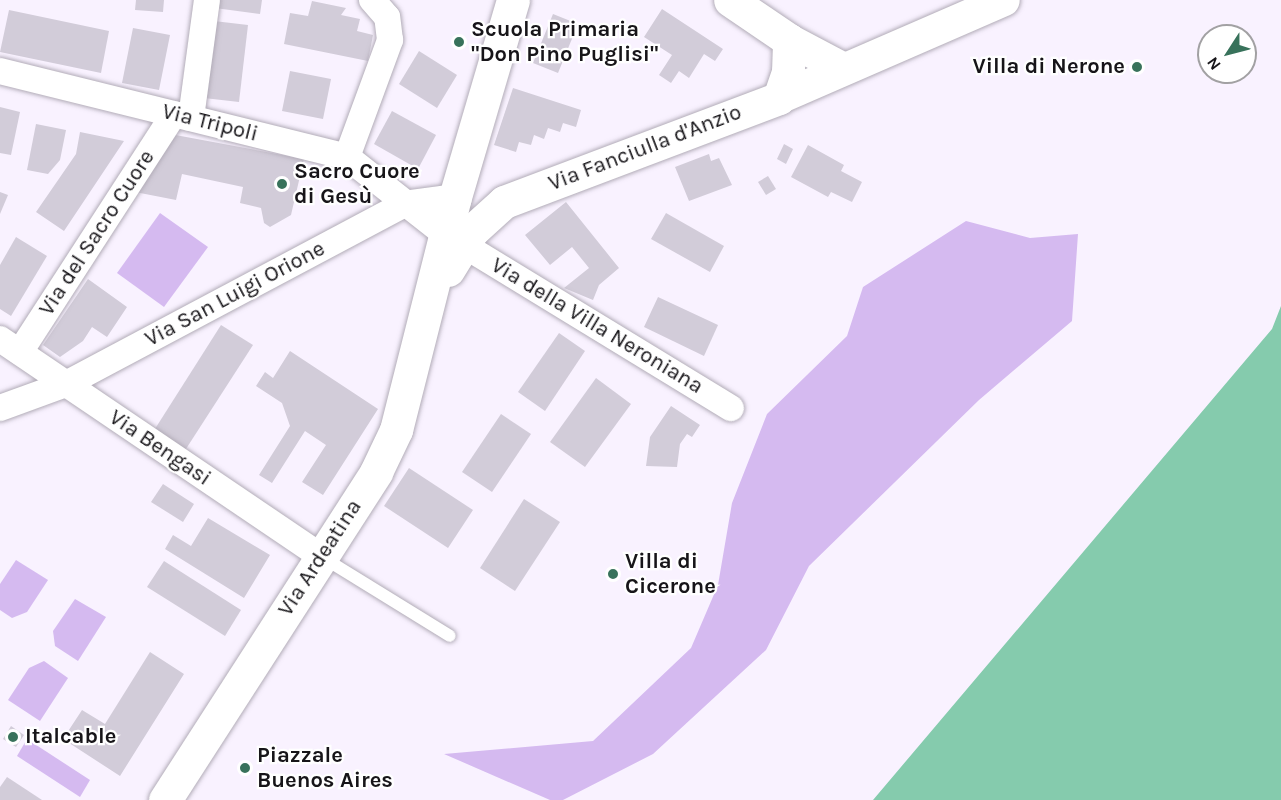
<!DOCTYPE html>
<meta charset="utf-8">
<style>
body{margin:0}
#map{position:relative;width:1281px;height:800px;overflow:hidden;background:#f9f2ff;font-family:Karla,sans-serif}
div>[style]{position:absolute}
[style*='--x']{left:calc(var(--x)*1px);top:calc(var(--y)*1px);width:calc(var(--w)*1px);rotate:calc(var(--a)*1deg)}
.green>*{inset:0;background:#d5baf0}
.water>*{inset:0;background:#85cbad}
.building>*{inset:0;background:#d2ccd9}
.roads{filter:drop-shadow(0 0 2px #b2acb8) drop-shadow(0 0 2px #b2acb8)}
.service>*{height:12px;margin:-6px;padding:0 6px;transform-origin:6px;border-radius:6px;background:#fff}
.minor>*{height:26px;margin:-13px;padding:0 13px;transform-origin:13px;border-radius:13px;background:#fff}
.tertiary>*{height:32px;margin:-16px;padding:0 16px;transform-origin:16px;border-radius:16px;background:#fff}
.secondary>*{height:33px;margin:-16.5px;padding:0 16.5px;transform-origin:16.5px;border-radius:16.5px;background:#fff}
.dots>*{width:16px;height:16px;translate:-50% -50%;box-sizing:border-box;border:3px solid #fff;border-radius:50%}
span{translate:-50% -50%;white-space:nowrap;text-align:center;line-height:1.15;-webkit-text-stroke:4.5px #fff;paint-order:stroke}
.poi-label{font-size:22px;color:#171519;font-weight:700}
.left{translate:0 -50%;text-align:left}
.right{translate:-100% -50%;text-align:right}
.street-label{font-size:22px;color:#171519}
.north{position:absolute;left:1197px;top:24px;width:60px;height:60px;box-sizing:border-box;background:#fff;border:2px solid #a2a1a3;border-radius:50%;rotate:234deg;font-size:16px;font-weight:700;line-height:24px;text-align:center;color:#171519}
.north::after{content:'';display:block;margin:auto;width:21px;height:27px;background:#38725b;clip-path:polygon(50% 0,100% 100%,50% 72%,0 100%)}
</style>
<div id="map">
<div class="green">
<div style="clip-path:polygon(160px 213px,208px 247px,164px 307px,117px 273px)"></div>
<div style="clip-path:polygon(966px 221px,1030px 238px,1078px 234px,1072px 321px,979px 400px,809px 566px,766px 650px,653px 754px,563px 800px,550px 800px,444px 754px,593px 741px,691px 648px,718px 585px,732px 503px,767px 414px,847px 336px,863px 287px)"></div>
<div style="clip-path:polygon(16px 560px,48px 580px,27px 612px,12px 618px,0 610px,0 584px)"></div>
<div style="clip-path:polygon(75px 599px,106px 617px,78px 661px,55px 646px,53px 631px)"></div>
<div style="clip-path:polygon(44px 661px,68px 678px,40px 721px,8px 700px,29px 668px)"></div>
<div style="clip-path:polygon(27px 739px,90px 780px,80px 797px,17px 756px)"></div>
</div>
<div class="water">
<div style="clip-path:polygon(1281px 306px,1281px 800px,873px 800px,1272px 329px)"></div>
</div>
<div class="building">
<div style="clip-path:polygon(136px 0,164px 0,163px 12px,135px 10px)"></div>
<div style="clip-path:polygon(216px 0,262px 0,260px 14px,215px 8px)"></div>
<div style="clip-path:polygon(312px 1px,346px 8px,341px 15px,360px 19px,357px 31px,373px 35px,368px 61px,284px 44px,290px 13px,308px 16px)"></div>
<div style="clip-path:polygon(662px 9px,723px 49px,715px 61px,704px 54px,689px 78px,679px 71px,671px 83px,659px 75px,672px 55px,644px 37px)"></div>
<div style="clip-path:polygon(9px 10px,109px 31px,101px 73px,0 52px)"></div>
<div style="clip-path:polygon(553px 14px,578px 24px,558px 73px,533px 63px)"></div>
<div style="clip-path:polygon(214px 21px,248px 25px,239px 102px,204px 98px)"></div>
<div style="clip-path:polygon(133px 28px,170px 35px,159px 90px,122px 83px)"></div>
<div style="clip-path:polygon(419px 51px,457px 75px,437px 108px,399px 84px)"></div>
<div style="clip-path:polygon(290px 71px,331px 79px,323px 119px,282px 111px)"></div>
<div style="clip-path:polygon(513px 88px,581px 110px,576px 127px,563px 123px,560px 132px,548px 128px,544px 139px,534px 135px,531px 145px,519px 142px,516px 152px,494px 145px)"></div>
<div style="clip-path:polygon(0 107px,20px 112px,11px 155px,0 153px)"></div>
<div style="clip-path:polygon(392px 111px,436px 135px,418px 169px,374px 144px)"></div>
<div style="clip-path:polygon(36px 124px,66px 130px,60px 160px,48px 174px,27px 170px)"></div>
<div style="clip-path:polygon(80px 132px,124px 141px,64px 231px,36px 212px,76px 154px)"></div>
<div style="clip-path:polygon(170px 134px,304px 159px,291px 215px,270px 227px,264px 223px,261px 208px,240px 203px,243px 187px,182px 174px,176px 200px,135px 192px)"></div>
<div style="clip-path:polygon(784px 144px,793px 149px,786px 164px,777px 159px)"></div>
<div style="clip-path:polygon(808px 145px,844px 165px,841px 171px,862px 182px,852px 202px,831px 192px,828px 197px,791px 177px)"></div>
<div style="clip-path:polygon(709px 154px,711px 161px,719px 158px,732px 185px,689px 201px,675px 167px)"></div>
<div style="clip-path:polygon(768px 176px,776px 189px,766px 195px,758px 182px)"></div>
<div style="clip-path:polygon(0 192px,8px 195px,0 214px)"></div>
<div style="clip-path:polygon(566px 202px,619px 268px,599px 285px,593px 300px,564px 288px,589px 268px,572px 247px,550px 265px,525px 235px)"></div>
<div style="clip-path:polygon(666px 213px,724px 246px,710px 272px,651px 239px)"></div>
<div style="clip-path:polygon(16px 237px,47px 256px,11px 316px,0 309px,0 265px)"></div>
<div style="clip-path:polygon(88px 279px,127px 307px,107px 337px,92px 327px,83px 341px,60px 357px,43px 345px)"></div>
<div style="clip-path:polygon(658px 297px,718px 325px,704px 356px,644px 327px)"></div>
<div style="clip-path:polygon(221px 325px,253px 345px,184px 452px,153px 432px)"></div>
<div style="clip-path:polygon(559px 333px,585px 351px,545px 411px,518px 392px)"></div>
<div style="clip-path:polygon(290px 351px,378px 409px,323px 495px,302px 482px,326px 445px,305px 431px,272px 483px,259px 475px,290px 426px,282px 403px,256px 386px,265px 372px,273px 378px)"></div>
<div style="clip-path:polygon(596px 378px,631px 404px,585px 467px,550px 442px)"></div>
<div style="clip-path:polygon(671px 406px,700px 425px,692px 437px,687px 434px,680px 444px,677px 467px,646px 466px,650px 437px)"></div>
<div style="clip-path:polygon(501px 414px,531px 434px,492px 492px,462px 472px)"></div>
<div style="clip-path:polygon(409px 468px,473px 510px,448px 548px,384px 506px)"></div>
<div style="clip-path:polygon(163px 484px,194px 504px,183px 522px,151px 502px)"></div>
<div style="clip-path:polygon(524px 499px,560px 522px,515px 591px,480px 568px)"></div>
<div style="clip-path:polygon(208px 518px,270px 555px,244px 598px,165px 549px,173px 535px,191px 546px)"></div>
<div style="clip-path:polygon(164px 561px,241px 610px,225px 636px,147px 587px)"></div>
<div style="clip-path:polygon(150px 652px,184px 674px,120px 776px,63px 739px,82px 710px,105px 724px)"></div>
<div style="clip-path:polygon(11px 726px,24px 735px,16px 747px,3px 739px)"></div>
<div style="clip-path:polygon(7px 777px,42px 800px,0 800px,0 787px)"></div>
</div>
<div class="roads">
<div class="service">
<div style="--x:322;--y:557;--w:150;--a:31.7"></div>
</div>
<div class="minor">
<div style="--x:0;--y:71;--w:357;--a:13.9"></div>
<div style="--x:347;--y:157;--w:126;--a:38.2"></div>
<div style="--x:191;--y:118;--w:119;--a:-82.3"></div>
<div style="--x:347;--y:157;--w:125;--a:-69.8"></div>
<div style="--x:390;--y:40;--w:23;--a:-97"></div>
<div style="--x:387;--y:17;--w:23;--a:-131"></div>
<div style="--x:462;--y:244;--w:315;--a:31.4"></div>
<div style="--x:0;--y:339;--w:387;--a:34.1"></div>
<div style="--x:20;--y:352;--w:283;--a:-57.1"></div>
<div style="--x:0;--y:408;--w:70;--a:-20"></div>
<div style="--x:66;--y:384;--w:383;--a:-28"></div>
<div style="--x:404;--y:204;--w:51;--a:-7.8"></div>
</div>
<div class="tertiary">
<div style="--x:789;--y:40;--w:62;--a:27.8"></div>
<div style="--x:779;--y:98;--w:245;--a:-23.5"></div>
</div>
<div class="secondary">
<div style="--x:448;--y:270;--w:46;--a:-58.4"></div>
<div style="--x:472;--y:231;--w:43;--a:-42.2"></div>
<div style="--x:504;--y:202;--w:294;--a:-20.7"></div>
<div style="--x:779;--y:98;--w:28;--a:-71"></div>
<div style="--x:788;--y:72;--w:32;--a:-88"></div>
<div style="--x:789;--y:40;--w:71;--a:-145.9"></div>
<div style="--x:165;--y:800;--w:390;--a:-57.2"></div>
<div style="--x:376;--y:472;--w:47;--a:-64.5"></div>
<div style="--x:396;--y:430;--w:240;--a:-75.8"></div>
<div style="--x:455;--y:197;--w:205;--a:-73.6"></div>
</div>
</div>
<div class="dots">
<div style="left:459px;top:42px;background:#38725b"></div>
<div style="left:1137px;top:67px;background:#38725b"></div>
<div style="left:282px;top:184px;background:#38725b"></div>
<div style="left:613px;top:574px;background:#38725b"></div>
<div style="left:13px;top:737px;background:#38725b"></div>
<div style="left:245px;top:768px;background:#38725b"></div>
</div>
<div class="poi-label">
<span class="left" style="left:471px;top:42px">Scuola Primaria<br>"Don Pino Puglisi"</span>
<span class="right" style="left:1125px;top:67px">Villa di Nerone</span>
<span class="left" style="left:294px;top:184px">Sacro Cuore<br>di Gesù</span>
<span class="left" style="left:625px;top:574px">Villa di<br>Cicerone</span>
<span class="left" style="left:25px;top:737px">Italcable</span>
<span class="left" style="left:257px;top:768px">Piazzale<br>Buenos Aires</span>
</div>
<div class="street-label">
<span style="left:210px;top:123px;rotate:14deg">Via Tripoli</span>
<span style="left:645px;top:148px;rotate:-21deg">Via Fanciulla d'Anzio</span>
<span style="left:97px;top:233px;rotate:-57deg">Via del Sacro Cuore</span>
<span style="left:235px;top:294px;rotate:-28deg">Via San Luigi Orione</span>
<span style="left:597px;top:326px;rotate:31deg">Via della Villa Neroniana</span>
<span style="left:160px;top:448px;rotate:34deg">Via Bengasi</span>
<span style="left:320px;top:558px;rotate:-57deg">Via Ardeatina</span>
</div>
<div class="north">N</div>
</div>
